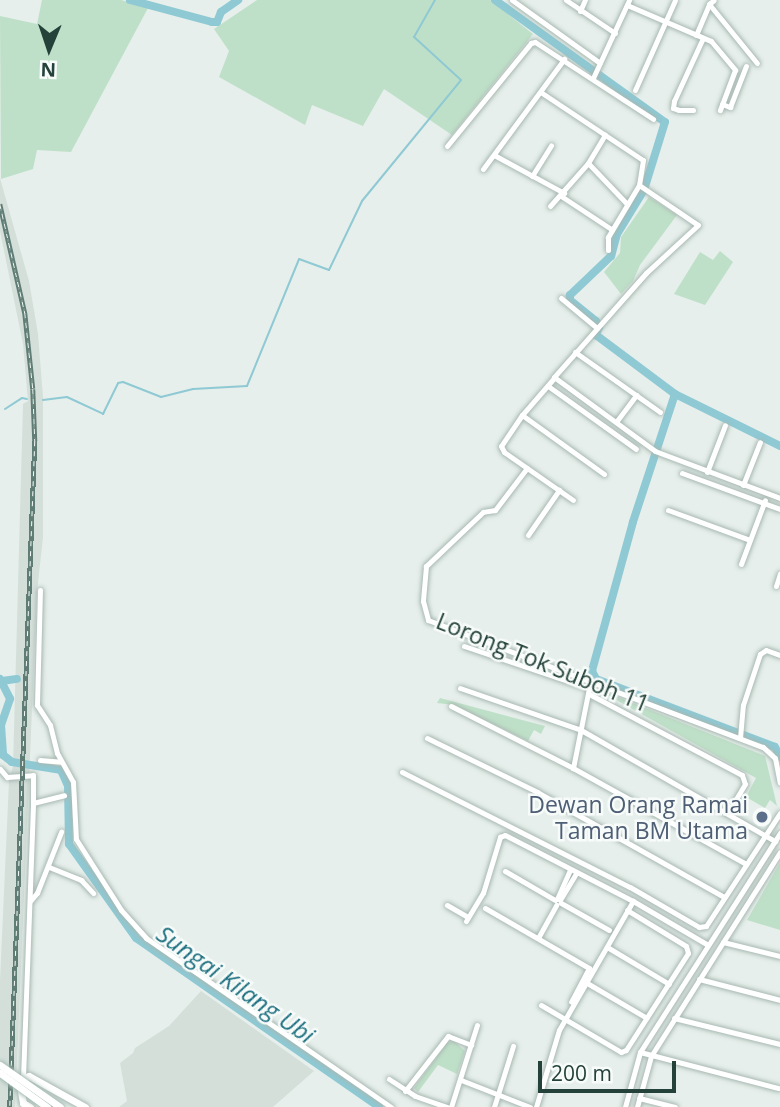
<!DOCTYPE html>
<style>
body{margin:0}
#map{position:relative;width:780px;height:1107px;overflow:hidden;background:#e6efeb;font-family:"Open Sans",sans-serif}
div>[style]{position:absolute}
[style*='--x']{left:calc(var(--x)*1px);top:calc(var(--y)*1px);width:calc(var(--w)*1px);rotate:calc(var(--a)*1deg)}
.built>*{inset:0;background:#d4dfda}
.green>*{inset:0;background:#bfe0c8}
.stream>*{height:2px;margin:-1px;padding:0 1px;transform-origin:1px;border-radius:1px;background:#8ec9d4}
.river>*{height:8px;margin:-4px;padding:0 4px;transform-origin:4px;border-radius:4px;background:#8ec9d4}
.roads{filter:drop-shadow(0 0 2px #a8b8b2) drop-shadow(0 0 2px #a8b8b2)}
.street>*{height:5px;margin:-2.5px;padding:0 2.5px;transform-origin:2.5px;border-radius:2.5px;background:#fff}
.secondary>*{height:7px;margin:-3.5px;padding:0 3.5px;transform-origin:3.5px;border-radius:3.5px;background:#fff}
.rail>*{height:4.5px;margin-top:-2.25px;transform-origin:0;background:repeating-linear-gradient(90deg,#f7fbf9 0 5px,#5f7d75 0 10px);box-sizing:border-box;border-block:2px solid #5f7d75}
.bridges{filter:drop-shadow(0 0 2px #a4bbb3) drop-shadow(0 0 2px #a4bbb3)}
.secondary-bridge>*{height:7px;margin:-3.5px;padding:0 3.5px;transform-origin:3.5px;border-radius:3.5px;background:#fff}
.dots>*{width:19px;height:19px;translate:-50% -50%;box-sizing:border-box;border:4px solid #f7fbf9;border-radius:50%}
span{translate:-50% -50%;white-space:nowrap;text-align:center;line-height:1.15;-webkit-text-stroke:5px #f7fbf9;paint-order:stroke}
.street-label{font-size:23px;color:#24423a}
.service-label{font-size:23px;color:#4e5e75}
.right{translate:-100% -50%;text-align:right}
.water-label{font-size:24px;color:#1c6f80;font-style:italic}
.north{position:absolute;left:14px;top:14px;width:70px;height:70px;-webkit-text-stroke:5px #f7fbf9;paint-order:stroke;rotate:182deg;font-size:19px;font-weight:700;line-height:28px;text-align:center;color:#24423a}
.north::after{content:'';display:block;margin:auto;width:24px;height:32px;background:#24423a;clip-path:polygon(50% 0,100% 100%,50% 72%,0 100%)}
.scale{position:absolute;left:538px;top:1061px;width:138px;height:32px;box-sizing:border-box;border:4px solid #24423a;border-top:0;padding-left:9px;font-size:21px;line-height:24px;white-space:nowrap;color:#24423a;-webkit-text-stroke:5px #f7fbf9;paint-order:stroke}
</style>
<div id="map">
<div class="built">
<div style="clip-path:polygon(0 178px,29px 281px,38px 334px,43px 397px,43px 537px,37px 592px,15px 1107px,0 1107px,0 980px,9px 781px,13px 766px,23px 404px,28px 401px,23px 344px,0 231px)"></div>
<div style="clip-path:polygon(201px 991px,314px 1071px,273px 1107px,119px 1107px,127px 1101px,120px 1063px,133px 1053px,135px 1048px,169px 1026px)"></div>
</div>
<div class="green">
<div style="clip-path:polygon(42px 0,121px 0,148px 8px,71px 152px,37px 150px,33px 169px,1px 179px,0 16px,37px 24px)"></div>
<div style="clip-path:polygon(257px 0,490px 0,533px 34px,452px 135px,384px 89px,363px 126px,312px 105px,305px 125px,219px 77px,229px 51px,214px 29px)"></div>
<div style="clip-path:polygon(649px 197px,677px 215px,640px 265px,633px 281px,621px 294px,604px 272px,620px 253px,621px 237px)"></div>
<div style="clip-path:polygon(720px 251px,733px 262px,705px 305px,674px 294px,700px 252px,713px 260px)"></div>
<div style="clip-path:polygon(595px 688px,765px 756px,777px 806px,770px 800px,765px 808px,746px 797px,756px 778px)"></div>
<div style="clip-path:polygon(440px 698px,545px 726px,541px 734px,534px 730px,528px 741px,454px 705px,437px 703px)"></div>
<div style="clip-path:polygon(780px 863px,780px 930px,747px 920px)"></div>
<div style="clip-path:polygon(454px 1041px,465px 1051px,457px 1074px,438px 1065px,418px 1092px,414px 1088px,447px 1043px)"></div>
</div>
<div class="stream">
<div style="--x:43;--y:400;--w:24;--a:-7"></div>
<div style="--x:67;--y:397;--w:40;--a:25"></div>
<div style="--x:103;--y:414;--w:34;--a:-64"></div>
<div style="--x:118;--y:383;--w:5;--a:-11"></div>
<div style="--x:123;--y:382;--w:41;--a:21.5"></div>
<div style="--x:161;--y:397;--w:33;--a:-14"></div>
<div style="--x:193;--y:389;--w:54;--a:-3.2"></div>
<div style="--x:247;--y:386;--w:137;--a:-67.7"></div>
<div style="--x:299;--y:259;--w:32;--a:20"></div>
<div style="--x:329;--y:270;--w:76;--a:-64.4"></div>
<div style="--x:362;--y:201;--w:156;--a:-50.7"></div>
<div style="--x:461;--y:80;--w:64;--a:-137.5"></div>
<div style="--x:414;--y:37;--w:43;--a:-60.4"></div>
<div style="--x:5;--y:409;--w:20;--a:-33"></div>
<div style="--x:22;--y:398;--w:5;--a:11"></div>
</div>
<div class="river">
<div style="--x:130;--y:0;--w:85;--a:15"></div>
<div style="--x:212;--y:22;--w:5;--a:0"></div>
<div style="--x:217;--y:22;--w:11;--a:-68"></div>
<div style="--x:221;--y:12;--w:21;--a:-35"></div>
<div style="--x:495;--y:0;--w:209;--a:35.7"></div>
<div style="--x:665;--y:122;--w:71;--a:107.2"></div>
<div style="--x:644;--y:190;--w:52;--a:121.5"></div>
<div style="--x:617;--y:234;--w:23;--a:105"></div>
<div style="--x:611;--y:256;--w:57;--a:136.4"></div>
<div style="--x:570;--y:295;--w:5;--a:90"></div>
<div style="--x:570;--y:300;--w:33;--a:39"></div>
<div style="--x:596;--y:321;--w:7;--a:63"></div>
<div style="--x:599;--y:327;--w:9;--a:111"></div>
<div style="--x:596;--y:335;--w:99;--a:36.8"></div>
<div style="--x:675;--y:394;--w:117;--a:26.3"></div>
<div style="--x:675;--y:394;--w:135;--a:108.2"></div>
<div style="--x:633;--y:522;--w:155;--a:105.4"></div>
<div style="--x:592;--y:671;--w:9;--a:63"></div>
<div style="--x:596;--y:679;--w:191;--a:20.8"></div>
<div style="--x:775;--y:747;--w:11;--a:63"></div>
<div style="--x:0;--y:679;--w:22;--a:63"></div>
<div style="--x:10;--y:699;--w:28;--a:109"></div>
<div style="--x:1;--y:725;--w:30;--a:86"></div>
<div style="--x:3;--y:755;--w:11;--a:38"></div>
<div style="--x:12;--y:762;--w:50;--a:9.3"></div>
<div style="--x:61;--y:770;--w:17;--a:66"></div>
<div style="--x:68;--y:786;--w:58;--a:89"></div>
<div style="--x:69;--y:844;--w:115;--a:54.5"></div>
<div style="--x:136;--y:938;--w:296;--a:34.8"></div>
<div style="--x:2;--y:681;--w:15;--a:-8"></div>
</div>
<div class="roads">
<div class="street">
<div style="--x:512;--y:0;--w:108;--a:35.6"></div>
<div style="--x:566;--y:0;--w:59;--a:34"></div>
<div style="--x:709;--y:4;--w:76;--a:50.9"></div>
<div style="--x:627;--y:5;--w:91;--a:23.2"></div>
<div style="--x:711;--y:41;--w:38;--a:50"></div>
<div style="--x:735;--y:70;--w:43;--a:110.6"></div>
<div style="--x:580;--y:11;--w:12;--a:-66"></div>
<div style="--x:696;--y:35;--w:34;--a:-67"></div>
<div style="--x:709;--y:4;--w:6;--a:-39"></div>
<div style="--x:593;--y:78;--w:86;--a:-65.2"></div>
<div style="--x:635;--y:90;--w:98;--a:-66"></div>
<div style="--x:542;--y:93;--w:121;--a:33.6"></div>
<div style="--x:643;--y:160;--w:25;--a:99"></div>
<div style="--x:639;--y:185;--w:61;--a:120.8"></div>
<div style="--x:608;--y:237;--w:13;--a:90"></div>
<div style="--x:722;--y:104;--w:9;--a:21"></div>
<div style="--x:730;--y:107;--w:44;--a:-68.7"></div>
<div style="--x:693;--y:110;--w:14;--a:180"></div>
<div style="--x:679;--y:110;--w:6;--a:-162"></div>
<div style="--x:673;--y:108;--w:7;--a:-82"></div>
<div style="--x:674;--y:101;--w:69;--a:-65.3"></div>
<div style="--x:447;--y:146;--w:133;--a:-50.8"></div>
<div style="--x:531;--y:43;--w:4;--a:-14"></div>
<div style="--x:535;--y:42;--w:141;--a:33.1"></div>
<div style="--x:494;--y:155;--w:80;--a:28.5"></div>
<div style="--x:588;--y:163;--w:57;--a:46.4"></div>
<div style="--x:483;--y:169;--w:137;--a:-53.6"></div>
<div style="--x:532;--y:176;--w:36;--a:-58"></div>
<div style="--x:639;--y:185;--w:71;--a:34.1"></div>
<div style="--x:698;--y:225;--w:71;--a:137.3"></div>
<div style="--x:646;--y:273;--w:139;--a:131.5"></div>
<div style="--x:554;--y:377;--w:125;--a:36.2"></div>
<div style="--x:655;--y:451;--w:134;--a:20.6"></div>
<div style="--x:561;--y:196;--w:60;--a:33.4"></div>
<div style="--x:550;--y:206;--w:57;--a:-48.5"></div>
<div style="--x:588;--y:163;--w:33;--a:-59"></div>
<div style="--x:561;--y:298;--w:47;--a:39.8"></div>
<div style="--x:575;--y:352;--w:104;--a:35.2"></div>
<div style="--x:554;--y:378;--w:49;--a:130.9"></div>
<div style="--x:522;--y:415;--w:37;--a:124"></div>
<div style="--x:501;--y:446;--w:7;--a:63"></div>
<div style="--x:504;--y:452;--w:84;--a:34.8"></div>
<div style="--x:548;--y:386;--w:108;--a:35.6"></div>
<div style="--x:522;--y:415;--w:101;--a:35.7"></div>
<div style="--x:616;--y:422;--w:34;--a:-53"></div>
<div style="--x:527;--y:468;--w:53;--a:127.3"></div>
<div style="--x:495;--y:510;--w:12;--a:171"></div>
<div style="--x:483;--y:512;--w:79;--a:136.5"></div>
<div style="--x:426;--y:566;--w:35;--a:95"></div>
<div style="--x:423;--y:601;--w:20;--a:75"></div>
<div style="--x:428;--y:620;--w:358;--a:20.8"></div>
<div style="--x:763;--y:747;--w:16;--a:43"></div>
<div style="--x:775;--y:758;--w:25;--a:79"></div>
<div style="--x:707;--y:472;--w:50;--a:-69"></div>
<div style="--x:682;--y:473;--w:104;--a:20.2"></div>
<div style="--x:743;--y:485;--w:46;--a:-68.4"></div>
<div style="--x:668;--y:510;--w:87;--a:20.1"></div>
<div style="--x:528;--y:535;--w:55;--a:-55.4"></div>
<div style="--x:741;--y:564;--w:68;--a:-69.4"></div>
<div style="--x:776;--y:586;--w:13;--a:-72"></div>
<div style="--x:40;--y:590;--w:115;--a:91.5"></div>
<div style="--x:37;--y:705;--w:24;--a:57"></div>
<div style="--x:50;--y:725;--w:29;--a:76"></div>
<div style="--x:57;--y:753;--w:33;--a:61"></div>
<div style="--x:73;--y:782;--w:57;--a:87"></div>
<div style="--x:76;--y:839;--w:84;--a:57.6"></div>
<div style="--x:121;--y:910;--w:38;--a:48"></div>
<div style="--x:146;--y:938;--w:298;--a:34.6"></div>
<div style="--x:464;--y:646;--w:132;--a:18.6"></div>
<div style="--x:589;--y:688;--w:82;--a:101.3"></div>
<div style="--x:460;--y:688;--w:128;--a:19.1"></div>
<div style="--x:581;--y:730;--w:224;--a:29.8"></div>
<div style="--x:589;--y:694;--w:173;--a:27.9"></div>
<div style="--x:742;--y:775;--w:9;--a:72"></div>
<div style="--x:745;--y:784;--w:33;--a:121"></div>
<div style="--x:451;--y:706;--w:137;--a:26.9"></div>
<div style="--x:573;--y:768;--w:198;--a:29"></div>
<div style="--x:427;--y:738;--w:123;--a:26.1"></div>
<div style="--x:537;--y:792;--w:214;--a:29.3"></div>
<div style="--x:740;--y:738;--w:33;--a:-85"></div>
<div style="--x:743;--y:705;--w:54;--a:-71.6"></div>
<div style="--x:760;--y:654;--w:7;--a:-34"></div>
<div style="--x:766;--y:650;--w:15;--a:20"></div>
<div style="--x:40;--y:760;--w:21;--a:5"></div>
<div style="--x:0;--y:769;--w:11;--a:49"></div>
<div style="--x:7;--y:777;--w:26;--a:-4"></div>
<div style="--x:33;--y:775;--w:28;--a:90"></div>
<div style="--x:402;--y:772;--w:255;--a:26.8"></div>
<div style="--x:630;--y:887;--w:80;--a:30.1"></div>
<div style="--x:699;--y:927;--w:7;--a:-8"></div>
<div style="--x:706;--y:926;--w:135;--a:-56.8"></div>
<div style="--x:49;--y:867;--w:35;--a:22"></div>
<div style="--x:81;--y:880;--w:18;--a:47"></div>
<div style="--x:505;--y:871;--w:58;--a:30.1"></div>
<div style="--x:557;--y:899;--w:32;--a:-66"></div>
<div style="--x:560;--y:900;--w:31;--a:-59"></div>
<div style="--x:30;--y:901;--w:11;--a:-49"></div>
<div style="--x:37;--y:893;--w:66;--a:-68.5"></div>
<div style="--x:561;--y:903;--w:55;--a:29.4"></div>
<div style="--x:447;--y:905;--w:24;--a:30"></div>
<div style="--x:485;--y:908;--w:120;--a:30"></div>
<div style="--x:589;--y:968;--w:38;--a:118"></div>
<div style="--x:466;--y:921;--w:33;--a:-59"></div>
<div style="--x:483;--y:893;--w:59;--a:-73.1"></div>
<div style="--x:500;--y:837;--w:5;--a:-22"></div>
<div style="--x:505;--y:835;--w:144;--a:27.3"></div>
<div style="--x:633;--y:901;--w:87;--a:30.4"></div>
<div style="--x:538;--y:938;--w:38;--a:-61"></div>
<div style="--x:723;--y:942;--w:59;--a:13.8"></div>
<div style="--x:607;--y:947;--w:72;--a:30.8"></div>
<div style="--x:699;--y:979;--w:84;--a:14.5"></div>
<div style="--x:587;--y:983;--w:69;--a:30.3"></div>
<div style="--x:541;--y:1005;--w:93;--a:30.4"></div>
<div style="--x:621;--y:1052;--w:5;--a:-22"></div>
<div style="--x:626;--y:1050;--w:115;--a:-57.4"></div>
<div style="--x:688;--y:953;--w:7;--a:-106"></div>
<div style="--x:686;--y:946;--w:69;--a:-148.6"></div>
<div style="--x:674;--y:1018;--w:109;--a:13.8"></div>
<div style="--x:640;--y:1052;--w:143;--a:14.6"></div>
<div style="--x:23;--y:1078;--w:275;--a:-87.9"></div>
<div style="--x:33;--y:803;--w:32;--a:-14"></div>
<div style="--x:389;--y:1079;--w:31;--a:33"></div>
<div style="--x:415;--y:1096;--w:34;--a:19"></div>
<div style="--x:461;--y:1080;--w:74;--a:21.4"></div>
<div style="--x:405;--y:1091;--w:70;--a:-52"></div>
<div style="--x:448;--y:1036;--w:25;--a:21"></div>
<div style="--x:639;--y:1098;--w:37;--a:14"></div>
<div style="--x:451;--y:1107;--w:86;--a:-72.4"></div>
<div style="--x:494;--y:1107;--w:64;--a:-72.7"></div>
<div style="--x:536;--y:1107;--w:80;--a:-73.4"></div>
<div style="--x:559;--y:1030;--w:149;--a:-60.2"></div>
<div style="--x:625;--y:1107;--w:57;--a:-74.7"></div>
<div style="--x:640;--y:1052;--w:260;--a:-57.4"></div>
<div style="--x:637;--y:1107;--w:53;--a:-74.6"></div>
<div style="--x:651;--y:1056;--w:241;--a:-57.7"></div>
</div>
<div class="secondary">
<div style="--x:30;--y:1107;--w:8;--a:-150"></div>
<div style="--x:23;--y:1103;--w:17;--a:-100"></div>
<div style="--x:20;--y:1086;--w:9;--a:-69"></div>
<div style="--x:23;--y:1078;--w:6;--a:-18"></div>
<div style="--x:29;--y:1076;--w:64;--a:29"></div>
</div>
</div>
<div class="rail">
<div style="--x:0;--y:204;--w:112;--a:77.1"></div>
<div style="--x:25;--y:313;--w:76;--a:84"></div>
<div style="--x:33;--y:389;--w:52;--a:87.8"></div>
<div style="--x:35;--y:441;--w:666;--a:92.15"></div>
</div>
<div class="bridges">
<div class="secondary-bridge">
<div style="--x:0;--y:1065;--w:73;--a:35"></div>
<div style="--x:0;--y:1073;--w:58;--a:35.9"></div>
</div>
</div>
<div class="dots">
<div style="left:762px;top:817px;background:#5c6f8a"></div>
</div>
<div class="street-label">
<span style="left:543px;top:662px;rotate:22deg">Lorong Tok Suboh 11</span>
</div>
<div class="service-label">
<span class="right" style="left:748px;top:817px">Dewan Orang Ramai<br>Taman BM Utama</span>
</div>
<div class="water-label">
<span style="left:236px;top:984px;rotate:35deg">Sungai Kilang Ubi</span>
</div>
<div class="north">N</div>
<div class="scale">200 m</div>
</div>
